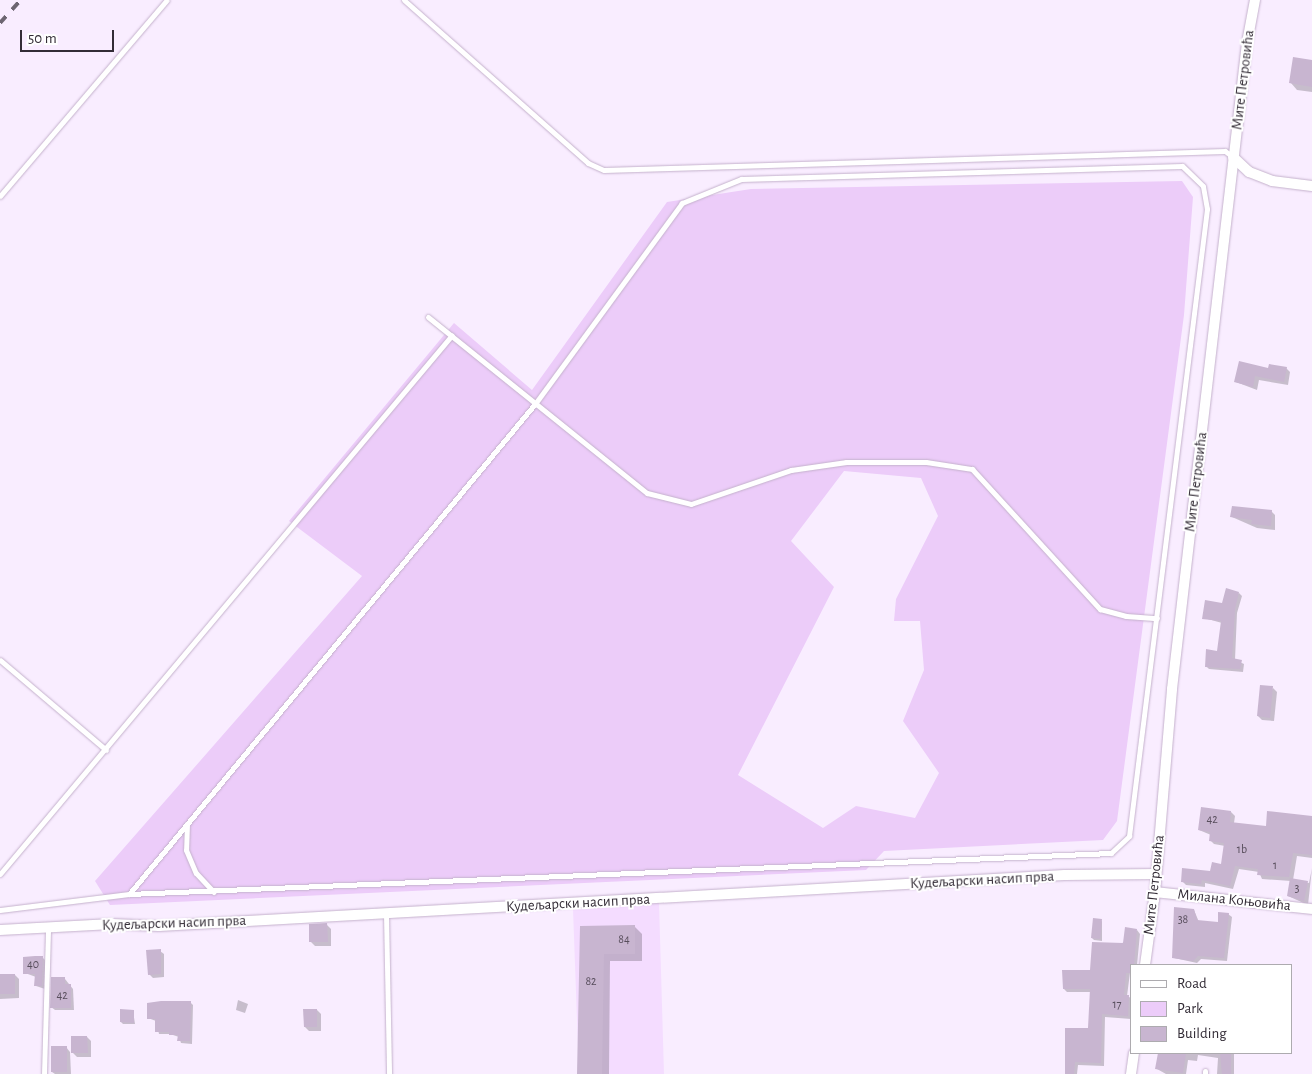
<!DOCTYPE html>
<meta charset="utf-8">
<style>
body{margin:0}
#map{position:relative;width:1312px;height:1074px;overflow:hidden;background:#f9edff;font-family:"Alegreya Sans",sans-serif}
div>[style]{position:absolute}
[style*='--x']{left:calc(var(--x)*1px);top:calc(var(--y)*1px);width:calc(var(--w)*1px);rotate:calc(var(--a)*1deg)}
.built>*{inset:0;background:#f4dcff}
.green>*{inset:0;background:#ecccf9}
.shadow>*{inset:0;background:#0003}
.building>*{inset:0;background:#c8b5d0}
.roads{filter:drop-shadow(0 0 1px #c4b1cc) drop-shadow(0 0 1px #c4b1cc)}
.lane>*{height:5px;margin:-2.5px;padding:0 2.5px;transform-origin:2.5px;border-radius:2.5px;background:#fff}
.street>*{height:10px;margin:-5px;padding:0 5px;transform-origin:5px;border-radius:5px;background:#fff}
.rail>*{height:4px;margin-top:-2px;transform-origin:0;background:repeating-linear-gradient(90deg,#6d6571 0 9px,transparent 0 18px)}
span{translate:-50% -50%;white-space:nowrap;text-align:center;line-height:1.15;-webkit-text-stroke:4px #fff;paint-order:stroke}
.number-label{font-size:12px;color:#584e5c}
.number-label span{-webkit-text-stroke-width:0}
.street-label{font-size:15px;color:#332c36}
.legend{position:absolute;left:1130px;top:964px;width:162px;height:90px;box-sizing:border-box;background:#fff;border:1px solid #adabaf;margin:0;padding:6px 9px;list-style:none;font-size:15px;color:#332c36}
.legend li{display:flex;align-items:center;gap:10px;height:25px}
.legend b{width:25px;border:1px solid #adabaf}
.scale{position:absolute;left:20px;top:30px;width:94px;height:22px;box-sizing:border-box;border:2px solid #332c36;border-top:0;padding-left:6px;font-size:15px;line-height:18px;white-space:nowrap;color:#332c36;-webkit-text-stroke:4px #fff;paint-order:stroke}
</style>
<div id="map">
<div class="built">
<div style="clip-path:polygon(659px 903px,664px 1074px,579px 1074px,573px 909px)"></div>
</div>
<div class="green">
<div style="clip-path:polygon(evenodd,1182px 181px,1193px 197px,1184px 315px,1117px 821px,1103px 840px,884px 851px,866px 870px,110px 905px,95px 881px,362px 576px,289px 521px,454px 323px,532px 390px,667px 202px,751px 189px,1182px 181px,844px 471px,921px 478px,938px 516px,896px 599px,894px 621px,920px 621px,924px 670px,903px 721px,939px 773px,915px 818px,856px 806px,823px 828px,738px 775px,834px 587px,791px 541px,844px 471px)"></div>
</div>
<div class="shadow">
<div style="clip-path:polygon(1312px 61px,1312px 92px,1297px 90px,1291px 83px)"></div>
<div style="clip-path:polygon(1286px 368px,1290px 372px,1288px 385px,1259px 380px,1257px 390px,1236px 382px,1269px 369px)"></div>
<div style="clip-path:polygon(1271px 511px,1275px 515px,1275px 530px,1257px 528px,1232px 517px)"></div>
<div style="clip-path:polygon(1239px 593px,1242px 596px,1237px 613px,1235px 660px,1244px 664px,1243px 672px,1209px 669px,1206px 666px,1218px 652px,1222px 623px,1204px 618px)"></div>
<div style="clip-path:polygon(1273px 688px,1277px 692px,1274px 721px,1262px 720px,1258px 716px)"></div>
<div style="clip-path:polygon(1231px 812px,1235px 816px,1234px 823px,1312px 846px,1312px 858px,1297px 856px,1293px 880px,1309px 883px,1312px 868px,1308px 905px,1288px 896px,1291px 881px,1262px 879px,1259px 872px,1239px 869px,1233px 889px,1205px 883px,1205px 887px,1186px 885px,1182px 881px,1211px 872px,1222px 865px,1225px 846px,1214px 844px,1210px 840px,1211px 835px,1199px 830px)"></div>
<div style="clip-path:polygon(1194px 910px,1199px 922px,1219px 923px,1228px 914px,1232px 917px,1227px 961px,1201px 959px,1197px 963px,1174px 958px)"></div>
<div style="clip-path:polygon(1102px 920px,1102px 941px,1094px 940px,1092px 938px)"></div>
<div style="clip-path:polygon(327px 925px,331px 929px,331px 946px,315px 946px,310px 941px)"></div>
<div style="clip-path:polygon(634px 926px,642px 934px,642px 961px,610px 961px,609px 1074px,579px 1074px,581px 927px)"></div>
<div style="clip-path:polygon(1137px 930px,1140px 934px,1137px 965px,1131px 965px,1127px 996px,1131px 998px,1131px 1019px,1105px 1017px,1104px 1066px,1078px 1065px,1077px 1074px,1066px 1074px,1090px 1029px,1091px 992px,1067px 992px,1064px 989px,1091px 971px)"></div>
<div style="clip-path:polygon(160px 951px,164px 954px,164px 977px,153px 978px,149px 974px)"></div>
<div style="clip-path:polygon(42px 957px,46px 961px,45px 989px,36px 986px,36px 977px,25px 973px)"></div>
<div style="clip-path:polygon(0 975px,15px 975px,19px 979px,19px 998px,0 999px)"></div>
<div style="clip-path:polygon(65px 979px,73px 989px,74px 1010px,55px 1010px,51px 1007px)"></div>
<div style="clip-path:polygon(238px 1000px,248px 1004px,245px 1013px,236px 1010px)"></div>
<div style="clip-path:polygon(190px 1002px,193px 1005px,192px 1044px,181px 1043px,179px 1037px,170px 1034px,159px 1034px,156px 1021px,148px 1018px)"></div>
<div style="clip-path:polygon(317px 1010px,321px 1014px,321px 1031px,309px 1031px,305px 1027px)"></div>
<div style="clip-path:polygon(133px 1011px,135px 1024px,123px 1024px,121px 1022px)"></div>
<div style="clip-path:polygon(87px 1037px,91px 1041px,91px 1057px,77px 1057px,73px 1053px)"></div>
<div style="clip-path:polygon(66px 1047px,70px 1052px,71px 1074px,55px 1074px,52px 1072px)"></div>
<div style="clip-path:polygon(1159px 1053px,1234px 1053px,1234px 1074px,1217px 1074px,1218px 1058px,1198px 1055px,1197px 1061px,1188px 1060px,1186px 1074px,1166px 1074px,1157px 1069px)"></div>
</div>
<div class="building">
<div style="clip-path:polygon(1293px 57px,1312px 60px,1312px 87px,1289px 83px)"></div>
<div style="clip-path:polygon(1239px 361px,1268px 368px,1269px 364px,1287px 367px,1284px 382px,1255px 376px,1253px 387px,1234px 382px)"></div>
<div style="clip-path:polygon(1232px 506px,1272px 510px,1271px 526px,1251px 524px,1252px 520px,1230px 517px)"></div>
<div style="clip-path:polygon(1226px 588px,1239px 592px,1235px 609px,1232px 658px,1242px 660px,1240px 669px,1205px 667px,1206px 649px,1217px 651px,1221px 621px,1202px 619px,1205px 600px,1222px 603px)"></div>
<div style="clip-path:polygon(1260px 685px,1273px 686px,1270px 718px,1257px 716px)"></div>
<div style="clip-path:polygon(1201px 807px,1231px 811px,1230px 822px,1266px 826px,1267px 811px,1312px 816px,1312px 855px,1293px 853px,1289px 877px,1257px 875px,1258px 869px,1235px 866px,1230px 886px,1202px 880px,1201px 884px,1181px 882px,1182px 868px,1210px 871px,1212px 862px,1221px 864px,1224px 843px,1209px 841px,1210px 832px,1198px 830px)"></div>
<div style="clip-path:polygon(1290px 878px,1308px 881px,1304px 901px,1287px 896px)"></div>
<div style="clip-path:polygon(1174px 907px,1194px 909px,1197px 920px,1218px 922px,1218px 912px,1229px 913px,1224px 958px,1198px 956px,1193px 961px,1172px 958px)"></div>
<div style="clip-path:polygon(1093px 918px,1102px 919px,1100px 939px,1091px 938px)"></div>
<div style="clip-path:polygon(327px 923px,328px 942px,309px 942px,309px 924px)"></div>
<div style="clip-path:polygon(635px 925px,635px 954px,604px 954px,602px 1074px,577px 1074px,580px 926px)"></div>
<div style="clip-path:polygon(1125px 927px,1137px 929px,1134px 965px,1131px 965px,1131px 973px,1126px 973px,1124px 995px,1129px 995px,1128px 1016px,1102px 1014px,1101px 1063px,1075px 1062px,1074px 1074px,1065px 1074px,1065px 1028px,1088px 1028px,1090px 989px,1063px 989px,1062px 970px,1090px 970px,1092px 942px,1123px 943px)"></div>
<div style="clip-path:polygon(161px 949px,161px 974px,148px 975px,146px 950px)"></div>
<div style="clip-path:polygon(35px 956px,43px 956px,42px 986px,34px 986px,35px 974px,23px 974px,23px 957px)"></div>
<div style="clip-path:polygon(0 974px,15px 974px,15px 994px,0 994px)"></div>
<div style="clip-path:polygon(51px 977px,65px 977px,65px 984px,71px 984px,71px 1008px,50px 1008px)"></div>
<div style="clip-path:polygon(161px 1001px,191px 1001px,190px 1041px,177px 1041px,178px 1035px,169px 1035px,169px 1032px,155px 1032px,155px 1019px,147px 1019px,147px 1003px)"></div>
<div style="clip-path:polygon(120px 1009px,134px 1010px,134px 1023px,120px 1022px)"></div>
<div style="clip-path:polygon(303px 1009px,317px 1009px,317px 1027px,304px 1027px)"></div>
<div style="clip-path:polygon(71px 1036px,87px 1036px,88px 1053px,71px 1053px)"></div>
<div style="clip-path:polygon(51px 1046px,67px 1046px,67px 1072px,51px 1072px)"></div>
<div style="clip-path:polygon(1158px 1053px,1186px 1053px,1183px 1073px,1155px 1069px)"></div>
<div style="clip-path:polygon(1220px 1053px,1231px 1053px,1231px 1074px,1222px 1074px)"></div>
</div>
<div class="roads">
<div class="lane">
<div style="--x:404;--y:0;--w:246;--a:41.5"></div>
<div style="--x:588;--y:163;--w:17;--a:24"></div>
<div style="--x:604;--y:170;--w:621;--a:-1.75"></div>
<div style="--x:1225;--y:151;--w:10;--a:37"></div>
<div style="--x:0;--y:196;--w:257;--a:-49.6"></div>
<div style="--x:428;--y:317;--w:281;--a:38.8"></div>
<div style="--x:647;--y:493;--w:45;--a:14"></div>
<div style="--x:691;--y:504;--w:106;--a:-18.8"></div>
<div style="--x:791;--y:470;--w:56;--a:-8.3"></div>
<div style="--x:846;--y:462;--w:80;--a:0"></div>
<div style="--x:926;--y:462;--w:47;--a:8.7"></div>
<div style="--x:972;--y:469;--w:190;--a:47.6"></div>
<div style="--x:1100;--y:609;--w:27;--a:15"></div>
<div style="--x:1126;--y:616;--w:31;--a:4"></div>
<div style="--x:0;--y:660;--w:139;--a:40.3"></div>
<div style="--x:187;--y:824;--w:26;--a:92"></div>
<div style="--x:186;--y:850;--w:25;--a:67"></div>
<div style="--x:196;--y:873;--w:26;--a:47"></div>
<div style="--x:0;--y:874;--w:703;--a:-50.02"></div>
<div style="--x:0;--y:910;--w:130;--a:-7.1"></div>
<div style="--x:129;--y:894;--w:983;--a:-2.39"></div>
<div style="--x:1111;--y:853;--w:25;--a:-43"></div>
<div style="--x:1129;--y:836;--w:632;--a:-82.91"></div>
<div style="--x:1207;--y:209;--w:23;--a:-100"></div>
<div style="--x:1203;--y:186;--w:29;--a:-136"></div>
<div style="--x:1182;--y:166;--w:441;--a:178.3"></div>
<div style="--x:741;--y:179;--w:64;--a:157.9"></div>
<div style="--x:682;--y:203;--w:250;--a:126.2"></div>
<div style="--x:534;--y:405;--w:635;--a:129.63"></div>
<div style="--x:386;--y:914;--w:160;--a:88.9"></div>
<div style="--x:44;--y:1074;--w:146;--a:-88.4"></div>
<div style="--x:1205;--y:1074;--w:3;--a:-90"></div>
</div>
<div class="street">
<div style="--x:1233;--y:157;--w:22;--a:43"></div>
<div style="--x:1249;--y:172;--w:25;--a:21"></div>
<div style="--x:1272;--y:181;--w:40;--a:7.1"></div>
<div style="--x:1155;--y:892;--w:158;--a:6.2"></div>
<div style="--x:0;--y:930;--w:112;--a:-3.1"></div>
<div style="--x:112;--y:924;--w:47;--a:2.4"></div>
<div style="--x:159;--y:926;--w:907;--a:-3.22"></div>
<div style="--x:1065;--y:875;--w:91;--a:-0.6"></div>
<div style="--x:1145;--y:965;--w:74;--a:-82.2"></div>
<div style="--x:1155;--y:892;--w:204;--a:-85.2"></div>
<div style="--x:1172;--y:689;--w:650;--a:-83.38"></div>
<div style="--x:1247;--y:43;--w:44;--a:-79.5"></div>
<div style="--x:1131;--y:1074;--w:21;--a:-82"></div>
</div>
</div>
<div class="rail">
<div style="--x:0;--y:23;--w:31;--a:-48"></div>
</div>
<div class="number-label">
<span style="left:1212px;top:820px">42</span>
<span style="left:1242px;top:850px">1b</span>
<span style="left:1275px;top:866px">1</span>
<span style="left:1297px;top:889px">3</span>
<span style="left:1183px;top:920px">38</span>
<span style="left:624px;top:940px">84</span>
<span style="left:33px;top:965px">40</span>
<span style="left:591px;top:982px">82</span>
<span style="left:62px;top:996px">42</span>
<span style="left:1117px;top:1005px">17</span>
</div>
<div class="street-label">
<span style="left:1243px;top:80px;rotate:-83deg">Мите Петровића</span>
<span style="left:1196px;top:482px;rotate:-83deg">Мите Петровића</span>
<span style="left:982px;top:880px;rotate:-3deg">Кудељарски насип прва</span>
<span style="left:1154px;top:885px;rotate:-84deg">Мите Петровића</span>
<span style="left:1234px;top:900px;rotate:6deg">Милана Коњовића</span>
<span style="left:578px;top:903px;rotate:-3deg">Кудељарски насип прва</span>
<span style="left:174px;top:923px;rotate:-2deg">Кудељарски насип прва</span>
</div>
<ul class="legend">
<li><b style="height:6px;background:#fff"></b>Road</li>
<li><b style="height:14px;background:#ecccf9"></b>Park</li>
<li><b style="height:14px;background:#c8b5d0"></b>Building</li>
</ul>
<div class="scale">50 m</div>
</div>
